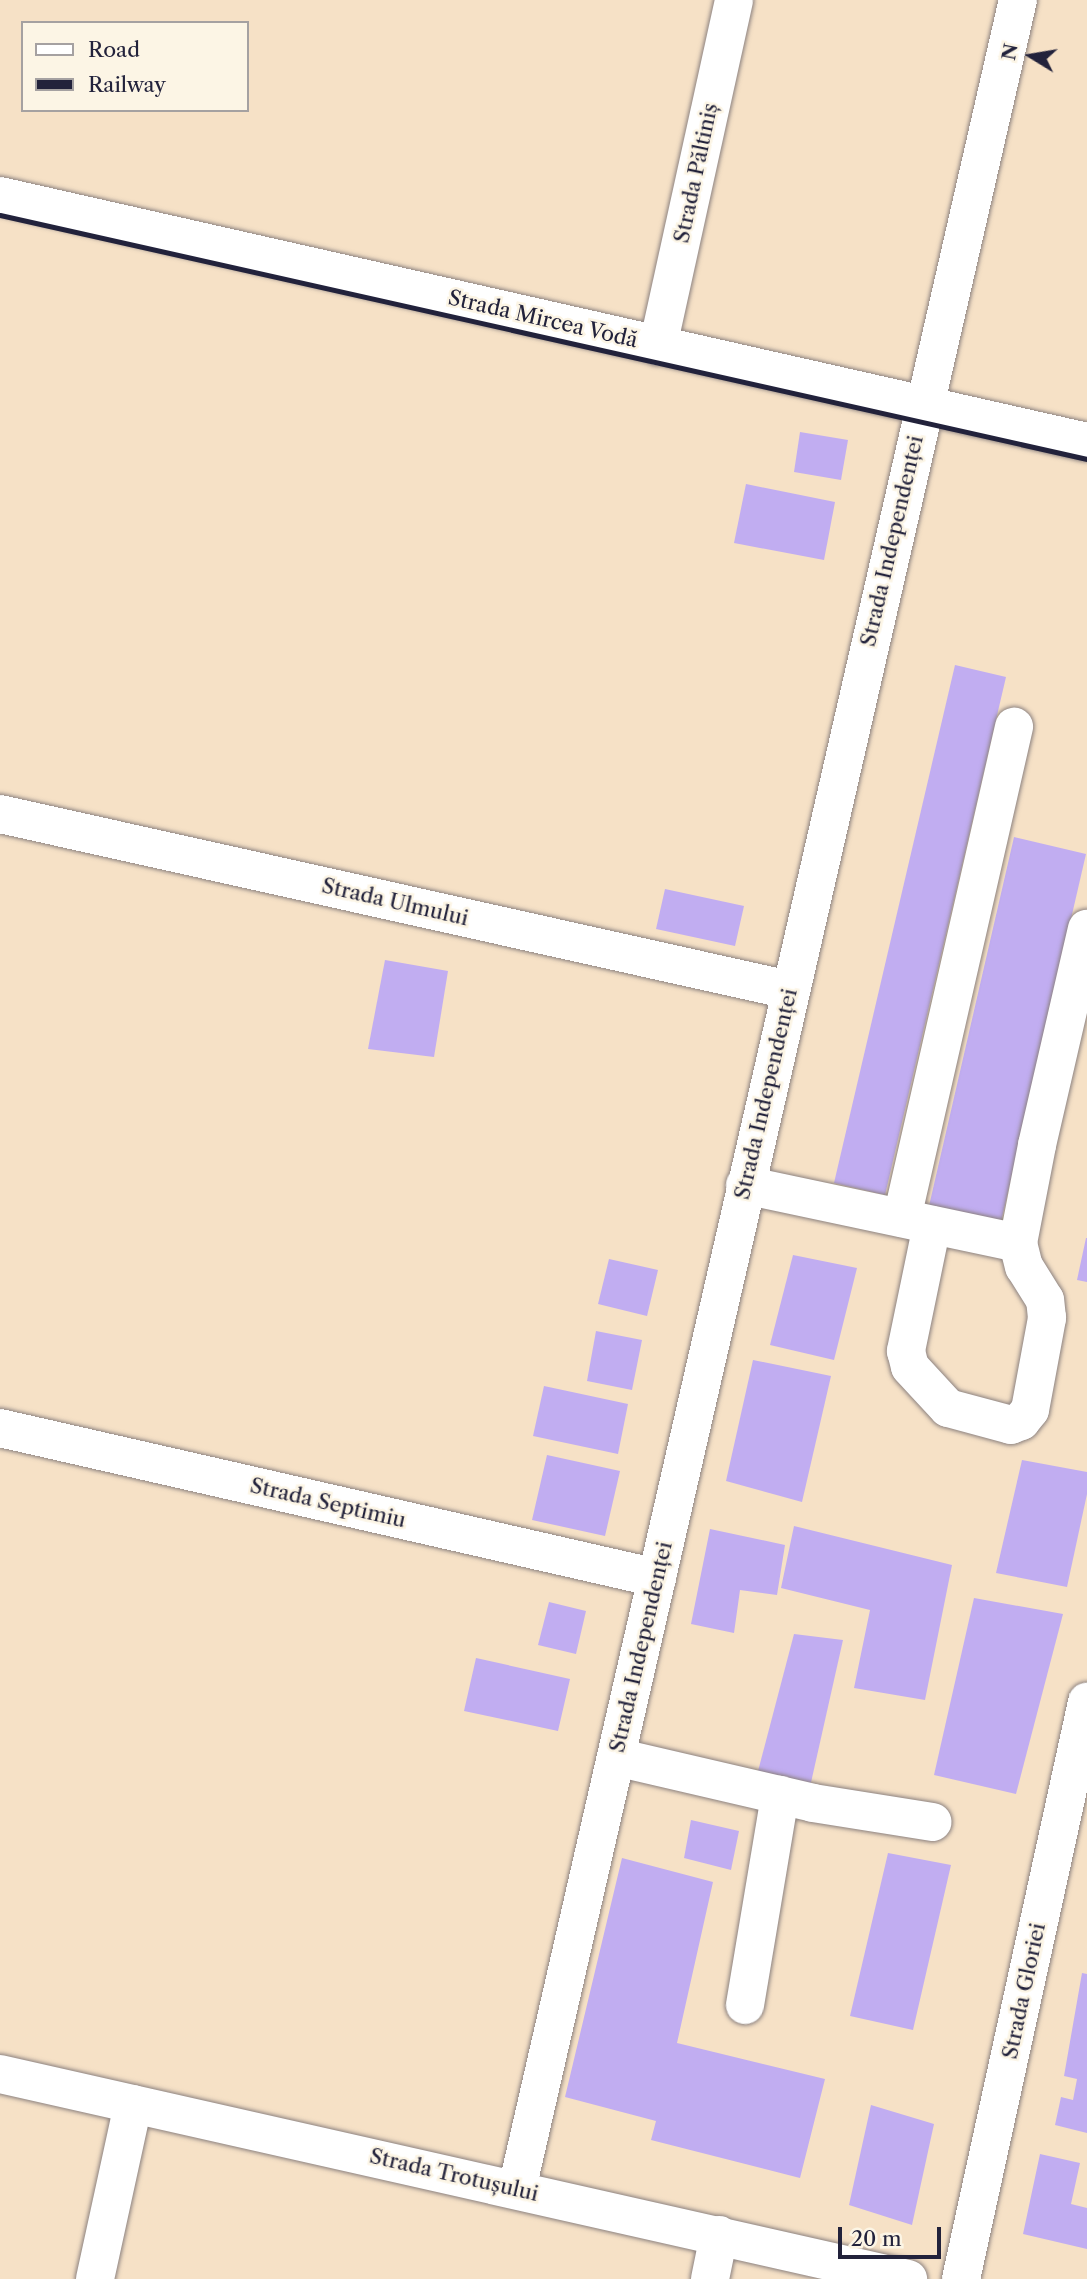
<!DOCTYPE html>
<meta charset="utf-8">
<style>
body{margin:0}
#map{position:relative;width:1087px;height:2279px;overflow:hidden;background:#f6e1c6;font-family:"Libre Caslon Text",serif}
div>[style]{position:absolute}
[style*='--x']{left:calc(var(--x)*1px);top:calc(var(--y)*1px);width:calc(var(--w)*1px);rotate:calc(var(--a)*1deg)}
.building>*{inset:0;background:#c1adf1}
.roads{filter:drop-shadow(0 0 2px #8c8280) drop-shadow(0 0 2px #8c8280)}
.minor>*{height:38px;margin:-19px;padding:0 19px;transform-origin:19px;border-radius:19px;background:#fff}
.rail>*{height:5px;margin:-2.5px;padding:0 2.5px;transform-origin:2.5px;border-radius:2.5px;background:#22223b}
span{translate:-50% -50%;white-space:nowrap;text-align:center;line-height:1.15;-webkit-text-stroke:5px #fcf5e5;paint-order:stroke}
.street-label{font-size:21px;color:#22223b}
.legend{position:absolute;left:21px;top:21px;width:228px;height:91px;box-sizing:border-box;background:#fcf5e5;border:2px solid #a5a1a1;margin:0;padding:9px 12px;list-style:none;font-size:21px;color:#22223b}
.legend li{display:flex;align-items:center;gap:14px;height:35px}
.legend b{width:35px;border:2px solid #a5a1a1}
.north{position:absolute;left:996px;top:21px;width:70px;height:70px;-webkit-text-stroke:5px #fcf5e5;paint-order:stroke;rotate:281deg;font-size:19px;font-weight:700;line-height:28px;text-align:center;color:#22223b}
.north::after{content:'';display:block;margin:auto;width:24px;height:32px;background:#22223b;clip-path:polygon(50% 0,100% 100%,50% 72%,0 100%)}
.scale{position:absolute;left:838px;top:2227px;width:103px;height:32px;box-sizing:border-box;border:4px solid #22223b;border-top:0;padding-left:9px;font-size:21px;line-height:24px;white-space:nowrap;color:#22223b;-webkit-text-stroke:5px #fcf5e5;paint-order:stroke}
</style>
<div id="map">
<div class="building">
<div style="clip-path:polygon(800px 432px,848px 440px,841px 480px,794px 472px)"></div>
<div style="clip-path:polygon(746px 484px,835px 502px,824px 560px,734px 543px)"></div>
<div style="clip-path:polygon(955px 665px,1006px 677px,885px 1195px,834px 1183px)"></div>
<div style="clip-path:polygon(1014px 837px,1086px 854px,1001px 1222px,929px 1206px)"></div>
<div style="clip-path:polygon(665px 889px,744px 906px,735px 946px,656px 929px)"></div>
<div style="clip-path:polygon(385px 960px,448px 971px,434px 1057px,368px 1049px)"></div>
<div style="clip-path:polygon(1086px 1238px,1087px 1238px,1087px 1282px,1077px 1280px)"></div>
<div style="clip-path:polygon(793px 1255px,857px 1268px,834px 1360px,770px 1345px)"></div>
<div style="clip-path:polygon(609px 1259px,658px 1270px,647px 1316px,598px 1304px)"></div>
<div style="clip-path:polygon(596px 1331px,642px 1340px,632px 1390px,587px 1381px)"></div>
<div style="clip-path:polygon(753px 1360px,831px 1376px,802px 1502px,726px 1481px)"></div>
<div style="clip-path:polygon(544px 1386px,628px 1404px,618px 1454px,533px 1436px)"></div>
<div style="clip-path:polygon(547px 1455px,620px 1471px,605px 1536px,532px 1520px)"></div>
<div style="clip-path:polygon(1022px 1460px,1087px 1472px,1087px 1494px,1067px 1587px,996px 1573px)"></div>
<div style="clip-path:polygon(794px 1526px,952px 1565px,925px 1700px,854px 1688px,870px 1610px,781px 1588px)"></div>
<div style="clip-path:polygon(710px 1529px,785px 1545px,777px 1595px,740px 1590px,734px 1633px,691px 1624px)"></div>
<div style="clip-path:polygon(974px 1598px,1063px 1614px,1016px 1794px,934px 1775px)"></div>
<div style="clip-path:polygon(549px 1602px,586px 1611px,576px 1654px,538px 1645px)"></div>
<div style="clip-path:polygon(794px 1634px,843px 1640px,810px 1787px,757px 1775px)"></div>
<div style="clip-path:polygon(476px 1658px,570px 1679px,558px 1731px,464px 1711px)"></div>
<div style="clip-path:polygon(691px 1820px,739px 1831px,731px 1870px,684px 1858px)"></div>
<div style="clip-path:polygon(888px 1853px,951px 1865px,913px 2030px,850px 2016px)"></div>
<div style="clip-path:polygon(622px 1858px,713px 1882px,677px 2043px,825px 2079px,800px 2178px,651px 2140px,656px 2121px,565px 2097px)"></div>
<div style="clip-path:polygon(1082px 1973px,1087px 1974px,1087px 2133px,1055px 2125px,1061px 2097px,1073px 2100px,1077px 2079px,1064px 2076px)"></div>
<div style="clip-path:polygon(871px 2105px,934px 2124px,912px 2225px,849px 2205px)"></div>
<div style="clip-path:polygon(1040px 2154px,1080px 2163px,1071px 2204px,1087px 2208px,1087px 2249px,1023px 2234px)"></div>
</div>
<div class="roads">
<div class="minor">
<div style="--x:0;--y:196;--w:1114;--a:12.75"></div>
<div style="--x:658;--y:346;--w:354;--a:-77.6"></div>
<div style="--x:0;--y:814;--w:808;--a:12.57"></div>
<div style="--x:745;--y:1185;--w:279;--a:12"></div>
<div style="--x:902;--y:1218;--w:504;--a:-77.15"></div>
<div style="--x:932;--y:1225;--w:129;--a:101.7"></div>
<div style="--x:906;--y:1351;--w:16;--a:76"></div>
<div style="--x:910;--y:1367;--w:56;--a:47.2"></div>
<div style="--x:948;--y:1408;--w:65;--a:15.1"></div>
<div style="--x:1011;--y:1425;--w:11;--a:-22"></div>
<div style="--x:1021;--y:1421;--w:14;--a:-51"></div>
<div style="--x:1030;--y:1410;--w:94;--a:-79.5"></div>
<div style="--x:1047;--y:1318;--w:18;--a:-96"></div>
<div style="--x:1045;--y:1300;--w:39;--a:-122"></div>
<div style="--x:1024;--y:1267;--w:25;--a:-104"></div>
<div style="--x:1018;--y:1243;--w:100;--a:-79"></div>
<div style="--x:1037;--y:1145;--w:222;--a:-77"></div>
<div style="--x:0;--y:1428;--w:674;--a:12.86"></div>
<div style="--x:616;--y:1757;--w:202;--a:13.1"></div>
<div style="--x:813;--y:1803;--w:121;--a:9"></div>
<div style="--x:745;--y:2005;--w:213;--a:-80.5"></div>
<div style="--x:0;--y:2074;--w:931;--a:12.72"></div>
<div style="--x:517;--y:2189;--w:2246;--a:-77.11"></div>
<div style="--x:95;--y:2279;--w:179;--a:-77.7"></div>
<div style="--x:710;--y:2279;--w:45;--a:-78.4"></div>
<div style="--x:961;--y:2279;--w:591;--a:-77.68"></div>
</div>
</div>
<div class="rail">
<div style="--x:0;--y:215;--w:1114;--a:12.65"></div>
</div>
<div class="street-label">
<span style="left:696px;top:173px;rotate:-78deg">Strada Păltiniș</span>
<span style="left:543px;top:319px;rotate:13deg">Strada Mircea Vodă</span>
<span style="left:892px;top:541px;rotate:-77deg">Strada Independenței</span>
<span style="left:395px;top:902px;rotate:13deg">Strada Ulmului</span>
<span style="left:766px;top:1094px;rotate:-77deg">Strada Independenței</span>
<span style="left:328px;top:1503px;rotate:13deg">Strada Septimiu</span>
<span style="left:641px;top:1647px;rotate:-77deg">Strada Independenței</span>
<span style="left:1024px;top:1991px;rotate:-78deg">Strada Gloriei</span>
<span style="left:454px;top:2175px;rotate:13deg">Strada Trotușului</span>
</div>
<ul class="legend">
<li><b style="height:9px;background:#fff"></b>Road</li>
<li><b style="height:9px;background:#22223b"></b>Railway</li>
</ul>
<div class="north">N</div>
<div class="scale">20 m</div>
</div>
